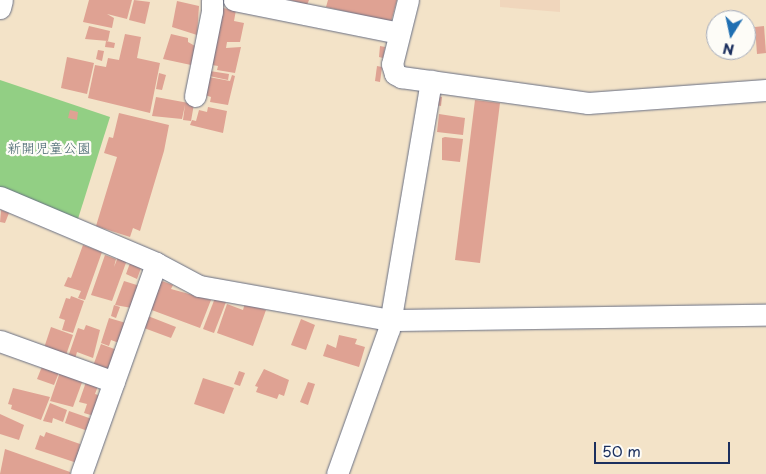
<!DOCTYPE html>
<meta charset="utf-8">
<style>
body{margin:0}
#map{position:relative;width:766px;height:474px;overflow:hidden;background:#f3e3c8;font-family:"Playpen Sans","Klee One",sans-serif}
div>[style]{position:absolute}
[style*='--x']{left:calc(var(--x)*1px);top:calc(var(--y)*1px);width:calc(var(--w)*1px);rotate:calc(var(--a)*1deg)}
.built>*{inset:0;background:#f0d6bc}
.green>*{inset:0;background:#92cf84}
.building>*{inset:0;background:#dfa293}
.roads{filter:drop-shadow(0 0 1px #676e83) drop-shadow(0 0 1px #676e83)}
.street>*{height:21px;margin:-10.5px;padding:0 10.5px;transform-origin:10.5px;border-radius:10.5px;background:#fff}
span{translate:-50% -50%;white-space:nowrap;text-align:center;line-height:1.15;-webkit-text-stroke:4.5px #fdfcf7;paint-order:stroke}
.park-label{font-size:14px;color:#3f5f69}
.north{position:absolute;left:706px;top:10px;width:50px;height:50px;box-sizing:border-box;background:#fdfcf7;border:1px solid #a3aaba;border-radius:50%;rotate:190deg;font-size:14px;font-weight:700;line-height:20px;text-align:center;color:#1b2f5e}
.north::after{content:'';display:block;margin:auto;width:18px;height:22px;background:#1f6fb2;clip-path:polygon(50% 0,100% 100%,50% 72%,0 100%)}
.scale{position:absolute;left:594px;top:442px;width:136px;height:22px;box-sizing:border-box;border:2px solid #1b2f5e;border-top:0;padding-left:6px;font-size:15px;line-height:18px;white-space:nowrap;color:#1b2f5e;-webkit-text-stroke:4px #fdfcf7;paint-order:stroke}
</style>
<div id="map">
<div class="built">
<div style="clip-path:polygon(500px 0,560px 0,560px 12px,500px 7px)"></div>
</div>
<div class="green">
<div style="clip-path:polygon(0 80px,110px 117px,77px 222px,0 189px)"></div>
</div>
<div class="building">
<div style="clip-path:polygon(89px 0,132px 0,127px 19px,107px 14px,114px 18px,112px 28px,83px 22px)"></div>
<div style="clip-path:polygon(134px 0,150px 2px,145px 24px,129px 20px)"></div>
<div style="clip-path:polygon(290px 0,309px 0,307px 5px)"></div>
<div style="clip-path:polygon(328px 0,397px 0,391px 22px,326px 7px)"></div>
<div style="clip-path:polygon(177px 1px,199px 6px,197px 35px,172px 27px)"></div>
<div style="clip-path:polygon(222px 8px,236px 10px,234px 21px,244px 23px,240px 42px,227px 42px,226px 48px,241px 47px,235px 73px,217px 70px,218px 66px,212px 65px)"></div>
<div style="clip-path:polygon(89px 26px,110px 31px,108px 41px,85px 39px)"></div>
<div style="clip-path:polygon(764px 26px,766px 53px,757px 54px,755px 27px)"></div>
<div style="clip-path:polygon(125px 34px,141px 37px,137px 58px,160px 63px,150px 113px,88px 98px,95px 65px,106px 67px,108px 58px,119px 60px)"></div>
<div style="clip-path:polygon(171px 34px,188px 38px,188px 42px,195px 46px,191px 65px,163px 59px)"></div>
<div style="clip-path:polygon(106px 41px,115px 43px,114px 48px,105px 47px)"></div>
<div style="clip-path:polygon(380px 46px,385px 47px,383px 58px,379px 57px)"></div>
<div style="clip-path:polygon(98px 50px,104px 51px,102px 61px,96px 59px)"></div>
<div style="clip-path:polygon(67px 57px,94px 63px,87px 94px,61px 88px)"></div>
<div style="clip-path:polygon(377px 66px,382px 67px,380px 82px,375px 81px)"></div>
<div style="clip-path:polygon(210px 71px,229px 74px,228px 80px,209px 76px)"></div>
<div style="clip-path:polygon(159px 73px,166px 75px,162px 90px,156px 89px)"></div>
<div style="clip-path:polygon(232px 75px,235px 76px,228px 105px,210px 102px,211px 97px,205px 95px,209px 77px,230px 81px)"></div>
<div style="clip-path:polygon(437px 96px,442px 97px,441px 106px,436px 105px)"></div>
<div style="clip-path:polygon(156px 97px,194px 104px,191px 121px,183px 120px,185px 105px,182px 119px,152px 116px)"></div>
<div style="clip-path:polygon(475px 100px,500px 103px,480px 263px,455px 260px)"></div>
<div style="clip-path:polygon(208px 107px,227px 111px,223px 133px,190px 125px,192px 120px,196px 121px,199px 110px,207px 112px)"></div>
<div style="clip-path:polygon(70px 110px,78px 112px,77px 120px,68px 118px)"></div>
<div style="clip-path:polygon(119px 113px,169px 125px,164px 151px,140px 231px,133px 228px,130px 237px,96px 226px,117px 157px,104px 153px,109px 137px,113px 138px)"></div>
<div style="clip-path:polygon(439px 114px,465px 118px,463px 135px,437px 132px)"></div>
<div style="clip-path:polygon(445px 137px,463px 139px,460px 162px,442px 160px,442px 138px)"></div>
<div style="clip-path:polygon(1px 210px,9px 213px,5px 223px,0 222px)"></div>
<div style="clip-path:polygon(83px 245px,102px 252px,85px 300px,78px 298px,81px 291px,64px 286px,68px 277px,71px 278px)"></div>
<div style="clip-path:polygon(105px 255px,116px 259px,114px 267px,118px 257px,127px 260px,112px 301px,91px 295px)"></div>
<div style="clip-path:polygon(130px 263px,141px 268px,137px 279px,126px 274px)"></div>
<div style="clip-path:polygon(159px 280px,173px 285px,171px 289px,211px 300px,200px 328px,149px 309px)"></div>
<div style="clip-path:polygon(124px 281px,140px 286px,132px 308px,115px 305px)"></div>
<div style="clip-path:polygon(71px 296px,84px 301px,73px 333px,62px 330px,65px 320px,59px 318px,66px 298px,70px 299px)"></div>
<div style="clip-path:polygon(215px 298px,226px 302px,214px 333px,203px 329px)"></div>
<div style="clip-path:polygon(245px 303px,266px 310px,253px 346px,217px 333px,227px 304px,243px 310px)"></div>
<div style="clip-path:polygon(114px 305px,120px 307px,116px 318px,111px 316px)"></div>
<div style="clip-path:polygon(148px 316px,176px 327px,171px 338px,144px 328px)"></div>
<div style="clip-path:polygon(109px 318px,126px 323px,119px 343px,111px 340px,109px 346px,101px 343px)"></div>
<div style="clip-path:polygon(301px 319px,315px 325px,306px 350px,291px 345px)"></div>
<div style="clip-path:polygon(86px 325px,100px 330px,93px 358px,77px 352px,75px 359px,68px 357px,78px 328px,84px 330px)"></div>
<div style="clip-path:polygon(51px 327px,73px 335px,66px 355px,44px 348px)"></div>
<div style="clip-path:polygon(339px 335px,357px 339px,355px 344px,365px 347px,359px 367px,323px 356px,327px 344px,336px 348px)"></div>
<div style="clip-path:polygon(101px 344px,117px 350px,109px 372px,93px 366px)"></div>
<div style="clip-path:polygon(43px 364px,60px 370px,54px 385px,37px 379px)"></div>
<div style="clip-path:polygon(61px 369px,84px 377px,73px 407px,50px 401px)"></div>
<div style="clip-path:polygon(264px 369px,289px 380px,284px 396px,279px 394px,277px 399px,256px 392px,258px 387px,255px 386px)"></div>
<div style="clip-path:polygon(239px 371px,245px 373px,240px 386px,234px 384px)"></div>
<div style="clip-path:polygon(203px 378px,234px 388px,224px 414px,194px 404px)"></div>
<div style="clip-path:polygon(86px 382px,98px 386px,95px 394px,101px 396px,94px 416px,84px 413px,87px 404px,79px 402px)"></div>
<div style="clip-path:polygon(308px 382px,315px 384px,308px 405px,300px 402px)"></div>
<div style="clip-path:polygon(13px 388px,50px 397px,41px 420px,11px 409px,12px 405px,8px 404px)"></div>
<div style="clip-path:polygon(50px 403px,67px 410px,63px 422px,53px 418px,52px 423px,43px 421px)"></div>
<div style="clip-path:polygon(69px 411px,92px 419px,88px 431px,65px 423px)"></div>
<div style="clip-path:polygon(0 414px,24px 425px,19px 440px,0 434px)"></div>
<div style="clip-path:polygon(46px 432px,80px 444px,77px 463px,35px 449px,40px 435px,44px 437px)"></div>
<div style="clip-path:polygon(5px 449px,70px 472px,70px 474px,0 474px)"></div>
</div>
<div class="roads">
<div class="street">
<div style="--x:234;--y:0;--w:168;--a:11.3"></div>
<div style="--x:408;--y:0;--w:66;--a:104"></div>
<div style="--x:392;--y:64;--w:10;--a:73"></div>
<div style="--x:395;--y:74;--w:7;--a:27"></div>
<div style="--x:401;--y:77;--w:189;--a:7.9"></div>
<div style="--x:588;--y:103;--w:178;--a:-4.2"></div>
<div style="--x:0;--y:8;--w:8;--a:-76"></div>
<div style="--x:195;--y:96;--w:87;--a:-78.7"></div>
<div style="--x:212;--y:11;--w:11;--a:-90"></div>
<div style="--x:0;--y:197;--w:169;--a:22.9"></div>
<div style="--x:156;--y:263;--w:49;--a:28.1"></div>
<div style="--x:199;--y:286;--w:194;--a:10.1"></div>
<div style="--x:390;--y:320;--w:376;--a:-0.8"></div>
<div style="--x:0;--y:341;--w:121;--a:19.8"></div>
<div style="--x:81;--y:474;--w:224;--a:-70.4"></div>
<div style="--x:337;--y:474;--w:154;--a:-70.3"></div>
<div style="--x:389;--y:329;--w:252;--a:-80.4"></div>
</div>
</div>
<div class="park-label">
<span style="left:49px;top:148px">新開児童公園</span>
</div>
<div class="north">N</div>
<div class="scale">50 m</div>
</div>
